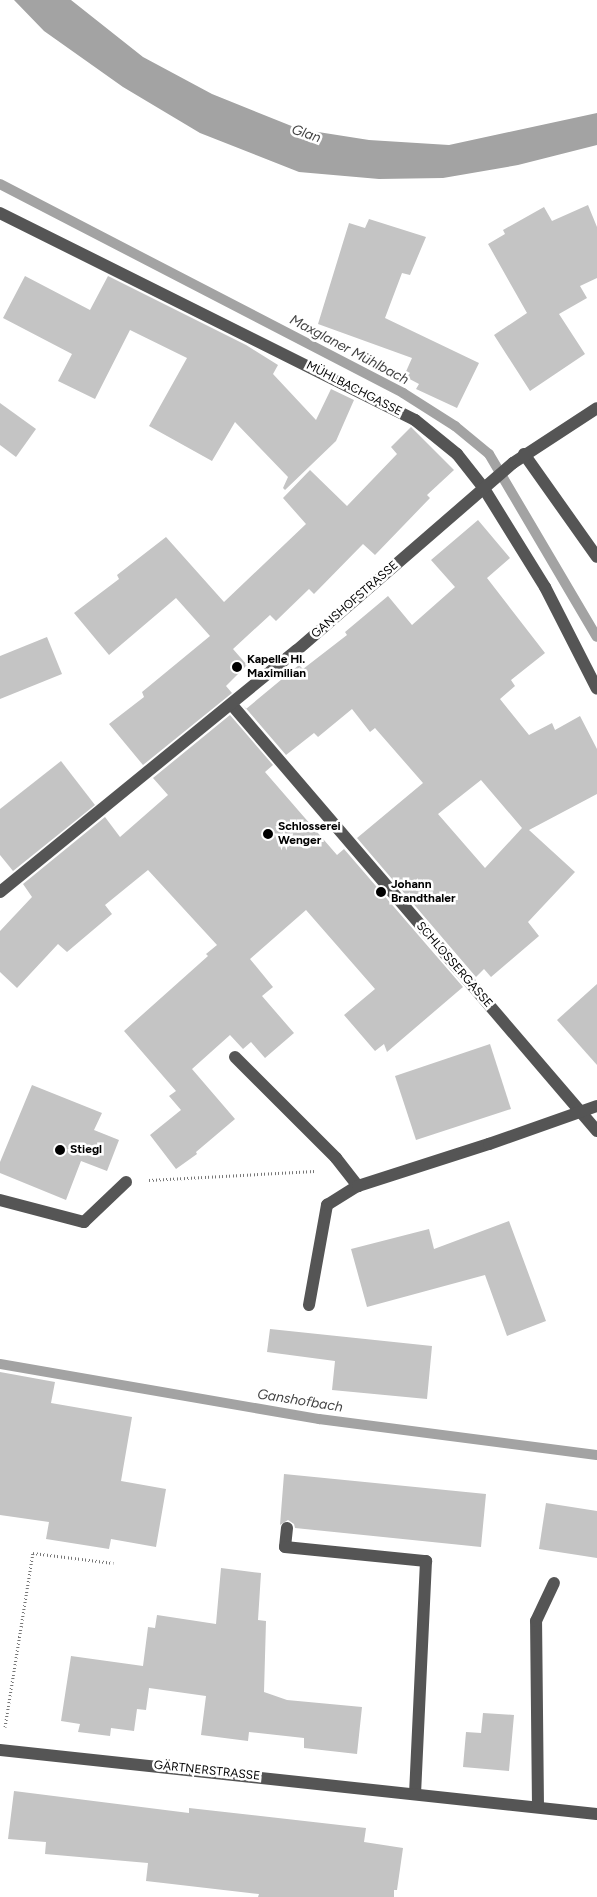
<!DOCTYPE html>
<meta charset="utf-8">
<style>
body{margin:0}
#map{position:relative;width:597px;height:1897px;overflow:hidden;background:#fff;font-family:Figtree,sans-serif}
div>[style]{position:absolute}
[style*='--x']{left:calc(var(--x)*1px);top:calc(var(--y)*1px);width:calc(var(--w)*1px);rotate:calc(var(--a)*1deg)}
.water>*{inset:0;background:#a3a3a3}
.stream>*{height:10px;margin:-5px;padding:0 5px;transform-origin:5px;border-radius:5px;background:#a3a3a3}
.building>*{inset:0;background:#c4c4c4}
.path>*{height:3px;margin-top:-1.5px;transform-origin:0;background:repeating-linear-gradient(90deg,#777 0 1px,transparent 0 3.5px)}
.minor>*{height:12px;margin:-6px;padding:0 6px;transform-origin:6px;border-radius:6px;background:#555}
.dots>*{width:14px;height:14px;translate:-50% -50%;box-sizing:border-box;border:2px solid #fff;border-radius:50%}
span{translate:-50% -50%;white-space:nowrap;text-align:center;line-height:1.15;-webkit-text-stroke:5px #fff;paint-order:stroke}
.street-label{font-size:12px;color:#000}
.poi-label{font-size:12px;color:#000;font-weight:700}
.left{translate:0 -50%;text-align:left}
.water-label{font-size:14px;color:#444;font-style:italic}
</style>
<div id="map">
<div class="water">
<div style="clip-path:polygon(14px 0,71px 0,143px 57px,212px 94px,299px 129px,369px 140px,449px 145px,597px 113px,597px 145px,518px 165px,443px 178px,379px 179px,299px 172px,200px 133px,123px 87px,44px 31px)"></div>
</div>
<div class="stream">
<div style="--x:0;--y:184;--w:454;--a:27.4"></div>
<div style="--x:403;--y:393;--w:62;--a:32.4"></div>
<div style="--x:455;--y:426;--w:44;--a:39.5"></div>
<div style="--x:489;--y:454;--w:212;--a:59.5"></div>
<div style="--x:0;--y:1364;--w:324;--a:9.8"></div>
<div style="--x:319;--y:1419;--w:280;--a:7.4"></div>
</div>
<div class="building">
<div style="clip-path:polygon(588px 205px,597px 227px,597px 278px,580px 286px,587px 298px,559px 314px,585px 354px,530px 391px,494px 335px,527px 313px,488px 244px,505px 234px,503px 230px,544px 207px,552px 221px)"></div>
<div style="clip-path:polygon(369px 219px,426px 237px,410px 275px,402px 273px,385px 318px,479px 363px,457px 408px,416px 389px,419px 384px,404px 376px,412px 358px,318px 324px,349px 223px,365px 228px)"></div>
<div style="clip-path:polygon(25px 276px,90px 310px,108px 276px,246px 345px,278px 365px,273px 374px,316px 420px,331px 389px,354px 400px,336px 441px,285px 490px,283px 488px,288px 477px,235px 422px,212px 461px,149px 426px,187px 358px,130px 330px,95px 399px,58px 381px,72px 354px,3px 318px)"></div>
<div style="clip-path:polygon(0 403px,36px 429px,16px 457px,0 445px)"></div>
<div style="clip-path:polygon(411px 427px,454px 470px,427px 495px,430px 498px,375px 555px,363px 544px,314px 594px,309px 589px,276px 621px,270px 615px,233px 649px,247px 665px,226px 686px,232px 693px,143px 765px,109px 724px,144px 697px,142px 692px,210px 636px,176px 598px,109px 655px,74px 613px,119px 579px,117px 575px,166px 537px,224px 602px,306px 524px,283px 498px,310px 470px,347px 506px,397px 454px,391px 447px)"></div>
<div style="clip-path:polygon(evenodd,478px 520px,510px 558px,487px 578px,545px 653px,511px 680px,515px 686px,500px 699px,529px 735px,552px 723px,555px 730px,580px 716px,597px 749px,597px 794px,529px 830px,575px 872px,528px 922px,539px 936px,491px 977px,484px 969px,476px 977px,357px 838px,423px 783px,375px 728px,370px 732px,352px 709px,318px 737px,314px 733px,286px 755px,243px 705px,246px 709px,299px 665px,303px 669px,347px 635px,345px 632px,388px 596px,412px 625px,455px 587px,431px 560px,478px 520px,481px 780px,522px 828px,485px 868px,438px 814px,481px 780px)"></div>
<div style="clip-path:polygon(47px 637px,62px 674px,0 699px,0 656px)"></div>
<div style="clip-path:polygon(230px 715px,273px 765px,265px 772px,337px 855px,344px 849px,463px 987px,387px 1052px,384px 1044px,375px 1051px,344px 1015px,375px 989px,306px 910px,250px 959px,273px 987px,262px 996px,294px 1033px,265px 1058px,251px 1042px,243px 1049px,230px 1035px,192px 1069px,235px 1119px,196px 1152px,197px 1154px,176px 1169px,150px 1135px,181px 1110px,169px 1096px,176px 1091px,124px 1031px,208px 956px,206px 954px,217px 945px,148px 870px,105px 905px,112px 914px,67px 952px,58px 944px,17px 988px,0 972px,0 931px,32px 897px,23px 884px,105px 817px,120px 837px,168px 795px,153px 778px)"></div>
<div style="clip-path:polygon(61px 761px,95px 805px,13px 871px,0 855px,0 809px)"></div>
<div style="clip-path:polygon(597px 984px,597px 1065px,557px 1020px)"></div>
<div style="clip-path:polygon(490px 1044px,511px 1109px,416px 1140px,395px 1076px)"></div>
<div style="clip-path:polygon(32px 1085px,102px 1113px,94px 1130px,119px 1140px,107px 1171px,81px 1161px,66px 1200px,0 1173px,0 1162px)"></div>
<div style="clip-path:polygon(509px 1221px,546px 1321px,507px 1336px,485px 1275px,367px 1307px,351px 1249px,429px 1229px,434px 1249px)"></div>
<div style="clip-path:polygon(270px 1329px,432px 1346px,427px 1399px,332px 1390px,335px 1361px,267px 1352px)"></div>
<div style="clip-path:polygon(0 1372px,55px 1382px,51px 1403px,132px 1417px,121px 1481px,166px 1489px,156px 1547px,111px 1539px,109px 1549px,46px 1539px,49px 1522px,0 1515px)"></div>
<div style="clip-path:polygon(284px 1474px,486px 1494px,481px 1547px,295px 1528px,294px 1524px,288px 1520px,280px 1525px)"></div>
<div style="clip-path:polygon(546px 1503px,597px 1511px,597px 1558px,539px 1549px)"></div>
<div style="clip-path:polygon(221px 1568px,261px 1573px,258px 1620px,266px 1621px,264px 1692px,287px 1700px,362px 1707px,357px 1754px,304px 1748px,304px 1738px,249px 1732px,248px 1741px,201px 1735px,206px 1696px,149px 1688px,146px 1710px,137px 1709px,134px 1731px,111px 1728px,110px 1736px,78px 1732px,80px 1724px,61px 1721px,71px 1656px,143px 1666px,148px 1627px,155px 1628px,157px 1615px,216px 1624px)"></div>
<div style="clip-path:polygon(483px 1713px,514px 1715px,509px 1771px,463px 1767px,466px 1732px,481px 1733px)"></div>
<div style="clip-path:polygon(14px 1791px,189px 1813px,189px 1808px,366px 1828px,364px 1842px,403px 1848px,397px 1890px,394px 1890px,394px 1897px,258px 1897px,259px 1894px,146px 1881px,148px 1863px,45px 1854px,46px 1842px,8px 1839px)"></div>
</div>
<div class="path">
<div style="--x:149;--y:1180;--w:166;--a:-3.1"></div>
<div style="--x:5;--y:1727;--w:176;--a:-80.9"></div>
<div style="--x:33;--y:1553;--w:81;--a:7.1"></div>
</div>
<div class="minor">
<div style="--x:0;--y:213;--w:464;--a:26.5"></div>
<div style="--x:415;--y:420;--w:54;--a:39"></div>
<div style="--x:457;--y:454;--w:42;--a:51.8"></div>
<div style="--x:483;--y:487;--w:118;--a:58.2"></div>
<div style="--x:545;--y:587;--w:114;--a:63"></div>
<div style="--x:524;--y:454;--w:126;--a:54.7"></div>
<div style="--x:232;--y:705;--w:561;--a:49.41"></div>
<div style="--x:0;--y:892;--w:382;--a:-39.2"></div>
<div style="--x:296;--y:651;--w:287;--a:-40.9"></div>
<div style="--x:513;--y:463;--w:100;--a:-33.2"></div>
<div style="--x:235;--y:1057;--w:143;--a:45"></div>
<div style="--x:336;--y:1158;--w:36;--a:52"></div>
<div style="--x:0;--y:1200;--w:87;--a:14.7"></div>
<div style="--x:84;--y:1222;--w:58;--a:-43.6"></div>
<div style="--x:309;--y:1305;--w:102;--a:-79.8"></div>
<div style="--x:327;--y:1205;--w:36;--a:-32"></div>
<div style="--x:358;--y:1186;--w:138;--a:-17.8"></div>
<div style="--x:489;--y:1144;--w:114;--a:-19.4"></div>
<div style="--x:287;--y:1528;--w:19;--a:96"></div>
<div style="--x:285;--y:1547;--w:142;--a:5.7"></div>
<div style="--x:426;--y:1561;--w:232;--a:92.7"></div>
<div style="--x:0;--y:1750;--w:600;--a:6.12"></div>
<div style="--x:538;--y:1807;--w:186;--a:-90.6"></div>
<div style="--x:536;--y:1621;--w:42;--a:-64.7"></div>
</div>
<div class="dots">
<div style="left:237px;top:667px;background:#000"></div>
<div style="left:268px;top:834px;background:#000"></div>
<div style="left:381px;top:892px;background:#000"></div>
<div style="left:60px;top:1150px;background:#000"></div>
</div>
<div class="street-label">
<span style="left:354px;top:389px;rotate:27deg">MÜHLBACHGASSE</span>
<span style="left:355px;top:600px;rotate:-41deg">GANSHOFSTRASSE</span>
<span style="left:454px;top:965px;rotate:49deg">SCHLOSSERGASSE</span>
<span style="left:207px;top:1771px;rotate:6deg">GÄRTNERSTRASSE</span>
</div>
<div class="poi-label">
<span class="left" style="left:247px;top:667px">Kapelle Hl.<br>Maximilian</span>
<span class="left" style="left:278px;top:834px">Schlosserei<br>Wenger</span>
<span class="left" style="left:391px;top:892px">Johann<br>Brandthaler</span>
<span class="left" style="left:70px;top:1150px">Stiegl</span>
</div>
<div class="water-label">
<span style="left:306px;top:134px;rotate:19deg">Glan</span>
<span style="left:349px;top:350px;rotate:28deg">Maxglaner Mühlbach</span>
<span style="left:300px;top:1401px;rotate:9deg">Ganshofbach</span>
</div>
</div>
